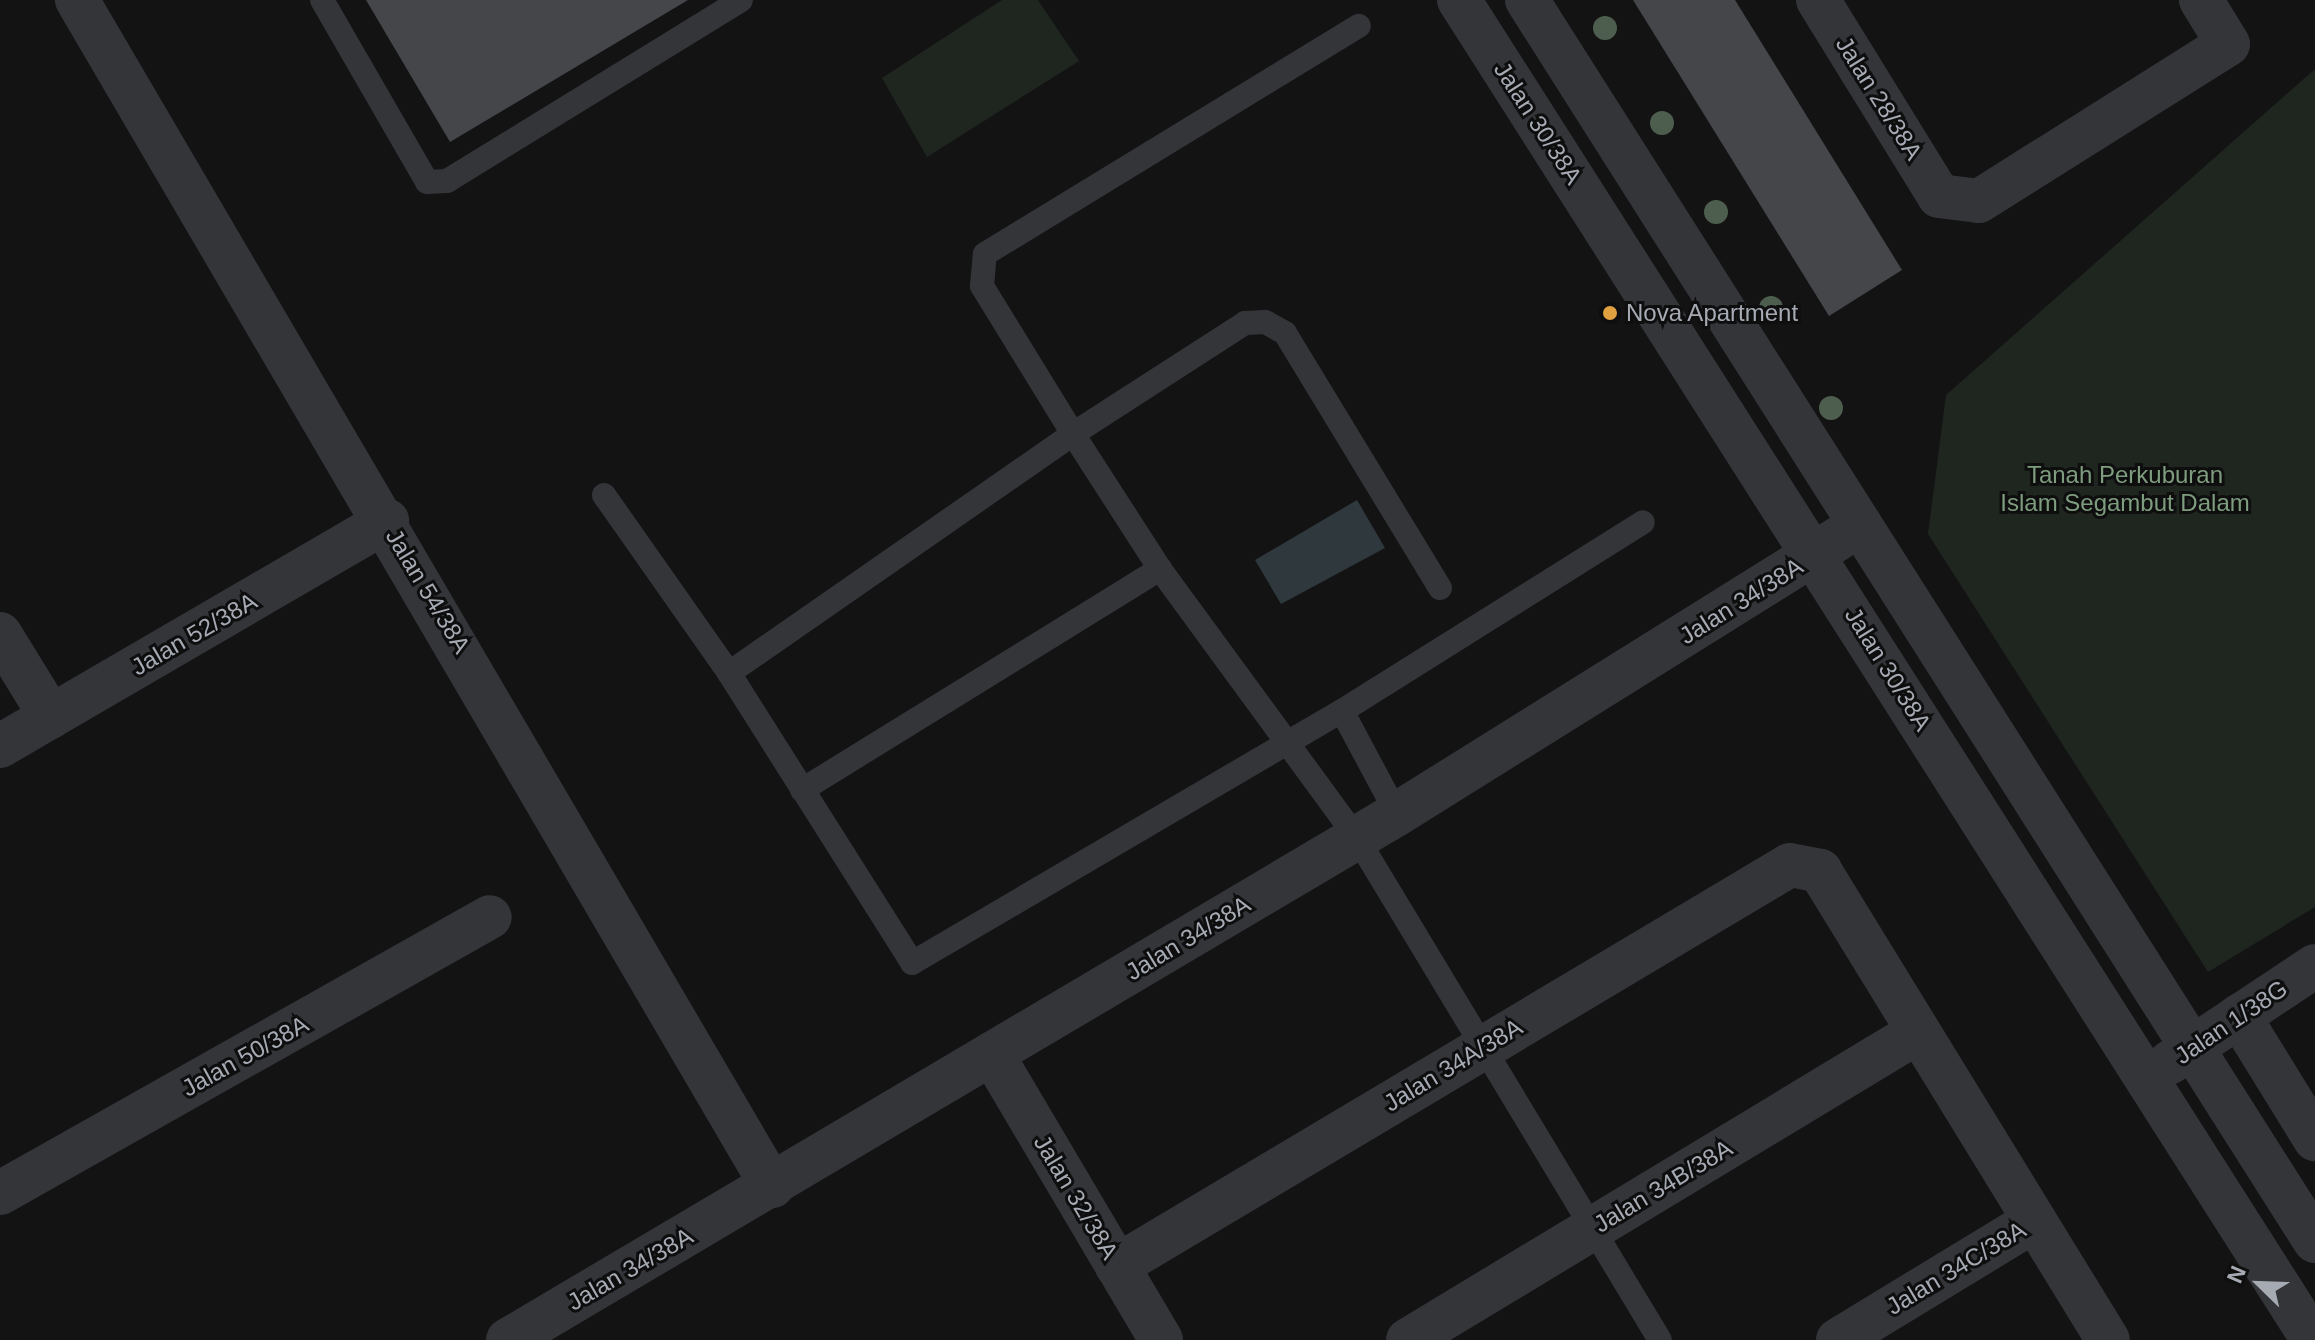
<!DOCTYPE html>
<style>
body{margin:0}
#map{position:relative;width:2315px;height:1340px;overflow:hidden;background:#131314;font-family:Helvetica,sans-serif}
div>[style]{position:absolute}
[style*='--x']{left:calc(var(--x)*1px);top:calc(var(--y)*1px);width:calc(var(--w)*1px);rotate:calc(var(--a)*1deg)}
.green>*{inset:0;background:#1f2620}
.water>*{inset:0;background:#2f383d}
.building>*{inset:0;background:#444649}
.lane>*{height:24px;margin:-12px;padding:0 12px;transform-origin:12px;border-radius:12px;background:#343539}
.street>*{height:44px;margin:-22px;padding:0 22px;transform-origin:22px;border-radius:22px;background:#343539}
.trees>*{width:24px;height:24px;margin:-12px;border-radius:50%;background:#4e5e4e}
.dots>*{width:22px;height:22px;translate:-50% -50%;box-sizing:border-box;border:4px solid #0e0e0f;border-radius:50%}
span{translate:-50% -50%;white-space:nowrap;text-align:center;line-height:1.15;-webkit-text-stroke:6px #0e0e0f;paint-order:stroke}
.street-label{font-size:24px;color:#a5aab3}
.poi-label{font-size:24px;color:#a5aab3}
.left{translate:0 -50%;text-align:left}
.park-label{font-size:24px;color:#7e9c7e}
.north{position:absolute;left:2219px;top:1244px;width:80px;height:80px;-webkit-text-stroke:6px #0e0e0f;paint-order:stroke;rotate:293deg;font-size:22px;font-weight:700;line-height:32px;text-align:center;color:#a5aab3}
.north::after{content:'';display:block;margin:auto;width:28px;height:36px;background:#a5aab3;clip-path:polygon(50% 0,100% 100%,50% 72%,0 100%)}
</style>
<div id="map">
<div class="green">
<div style="clip-path:polygon(1002px 0,1038px 0,1079px 61px,927px 157px,882px 78px)"></div>
<div style="clip-path:polygon(2315px 69px,2315px 907px,2208px 972px,1928px 534px,1946px 395px)"></div>
</div>
<div class="water">
<div style="clip-path:polygon(1357px 500px,1385px 548px,1281px 604px,1255px 560px)"></div>
</div>
<div class="building">
<div style="clip-path:polygon(366px 0,688px 0,450px 142px)"></div>
<div style="clip-path:polygon(1633px 0,1735px 0,1902px 270px,1829px 316px)"></div>
</div>
<div class="lane">
<div style="--x:322;--y:0;--w:210;--a:60"></div>
<div style="--x:427;--y:182;--w:20;--a:-3"></div>
<div style="--x:447;--y:181;--w:345;--a:-31.6"></div>
<div style="--x:604;--y:495;--w:218;--a:54.9"></div>
<div style="--x:729;--y:673;--w:343;--a:57.7"></div>
<div style="--x:912;--y:963;--w:498;--a:-30.4"></div>
<div style="--x:1342;--y:711;--w:117;--a:61.9"></div>
<div style="--x:1440;--y:588;--w:298;--a:-121.3"></div>
<div style="--x:1285;--y:333;--w:23;--a:-151"></div>
<div style="--x:1265;--y:322;--w:20;--a:177"></div>
<div style="--x:1245;--y:323;--w:205;--a:147.2"></div>
<div style="--x:1073;--y:434;--w:161;--a:57.2"></div>
<div style="--x:1160;--y:569;--w:333;--a:53.8"></div>
<div style="--x:1357;--y:838;--w:586;--a:58.89"></div>
<div style="--x:729;--y:673;--w:419;--a:-34.8"></div>
<div style="--x:1073;--y:434;--w:174;--a:-121.6"></div>
<div style="--x:982;--y:286;--w:32;--a:-85"></div>
<div style="--x:985;--y:254;--w:438;--a:-31.4"></div>
<div style="--x:1342;--y:711;--w:355;--a:-32.1"></div>
<div style="--x:802;--y:790;--w:421;--a:-31.7"></div>
</div>
<div class="street">
<div style="--x:77;--y:0;--w:1375;--a:59.63"></div>
<div style="--x:1459;--y:0;--w:1589;--a:57.49"></div>
<div style="--x:1527;--y:0;--w:1470;--a:57.59"></div>
<div style="--x:1818;--y:0;--w:230;--a:58.3"></div>
<div style="--x:1939;--y:196;--w:40;--a:7.1"></div>
<div style="--x:1979;--y:201;--w:294;--a:-32.2"></div>
<div style="--x:2228;--y:44;--w:52;--a:-121.5"></div>
<div style="--x:0;--y:634;--w:97;--a:58.4"></div>
<div style="--x:0;--y:746;--w:448;--a:-30.2"></div>
<div style="--x:2239;--y:1016;--w:145;--a:58.3"></div>
<div style="--x:992;--y:1054;--w:332;--a:59.4"></div>
<div style="--x:2169;--y:1063;--w:175;--a:-33.6"></div>
<div style="--x:0;--y:1193;--w:562;--a:-29.39"></div>
<div style="--x:1117;--y:1266;--w:783;--a:-30.79"></div>
<div style="--x:1790;--y:865;--w:31;--a:11"></div>
<div style="--x:1820;--y:871;--w:550;--a:58.45"></div>
<div style="--x:508;--y:1340;--w:1033;--a:-30.61"></div>
<div style="--x:1397;--y:814;--w:546;--a:-31.97"></div>
<div style="--x:1408;--y:1340;--w:596;--a:-31.13"></div>
<div style="--x:1838;--y:1340;--w:229;--a:-31.3"></div>
</div>
<div class="trees">
<div style="left:1605px;top:28px"></div>
<div style="left:1662px;top:123px"></div>
<div style="left:1716px;top:212px"></div>
<div style="left:1771px;top:308px"></div>
<div style="left:1831px;top:408px"></div>
</div>
<div class="dots">
<div style="left:1610px;top:313px;background:#dfa040"></div>
</div>
<div class="street-label">
<span style="left:1879px;top:98px;rotate:58deg">Jalan 28/38A</span>
<span style="left:1538px;top:123px;rotate:57deg">Jalan 30/38A</span>
<span style="left:428px;top:591px;rotate:59deg">Jalan 54/38A</span>
<span style="left:1741px;top:601px;rotate:-32deg">Jalan 34/38A</span>
<span style="left:194px;top:634px;rotate:-30deg">Jalan 52/38A</span>
<span style="left:1888px;top:669px;rotate:58deg">Jalan 30/38A</span>
<span style="left:1188px;top:938px;rotate:-31deg">Jalan 34/38A</span>
<span style="left:2231px;top:1022px;rotate:-34deg">Jalan 1/38G</span>
<span style="left:245px;top:1056px;rotate:-29deg">Jalan 50/38A</span>
<span style="left:1453px;top:1065px;rotate:-31deg">Jalan 34A/38A</span>
<span style="left:1663px;top:1186px;rotate:-31deg">Jalan 34B/38A</span>
<span style="left:1076px;top:1197px;rotate:59deg">Jalan 32/38A</span>
<span style="left:1956px;top:1268px;rotate:-31deg">Jalan 34C/38A</span>
<span style="left:630px;top:1269px;rotate:-30deg">Jalan 34/38A</span>
</div>
<div class="poi-label">
<span class="left" style="left:1626px;top:313px">Nova Apartment</span>
</div>
<div class="park-label">
<span style="left:2125px;top:489px">Tanah Perkuburan<br>Islam Segambut Dalam</span>
</div>
<div class="north">N</div>
</div>
